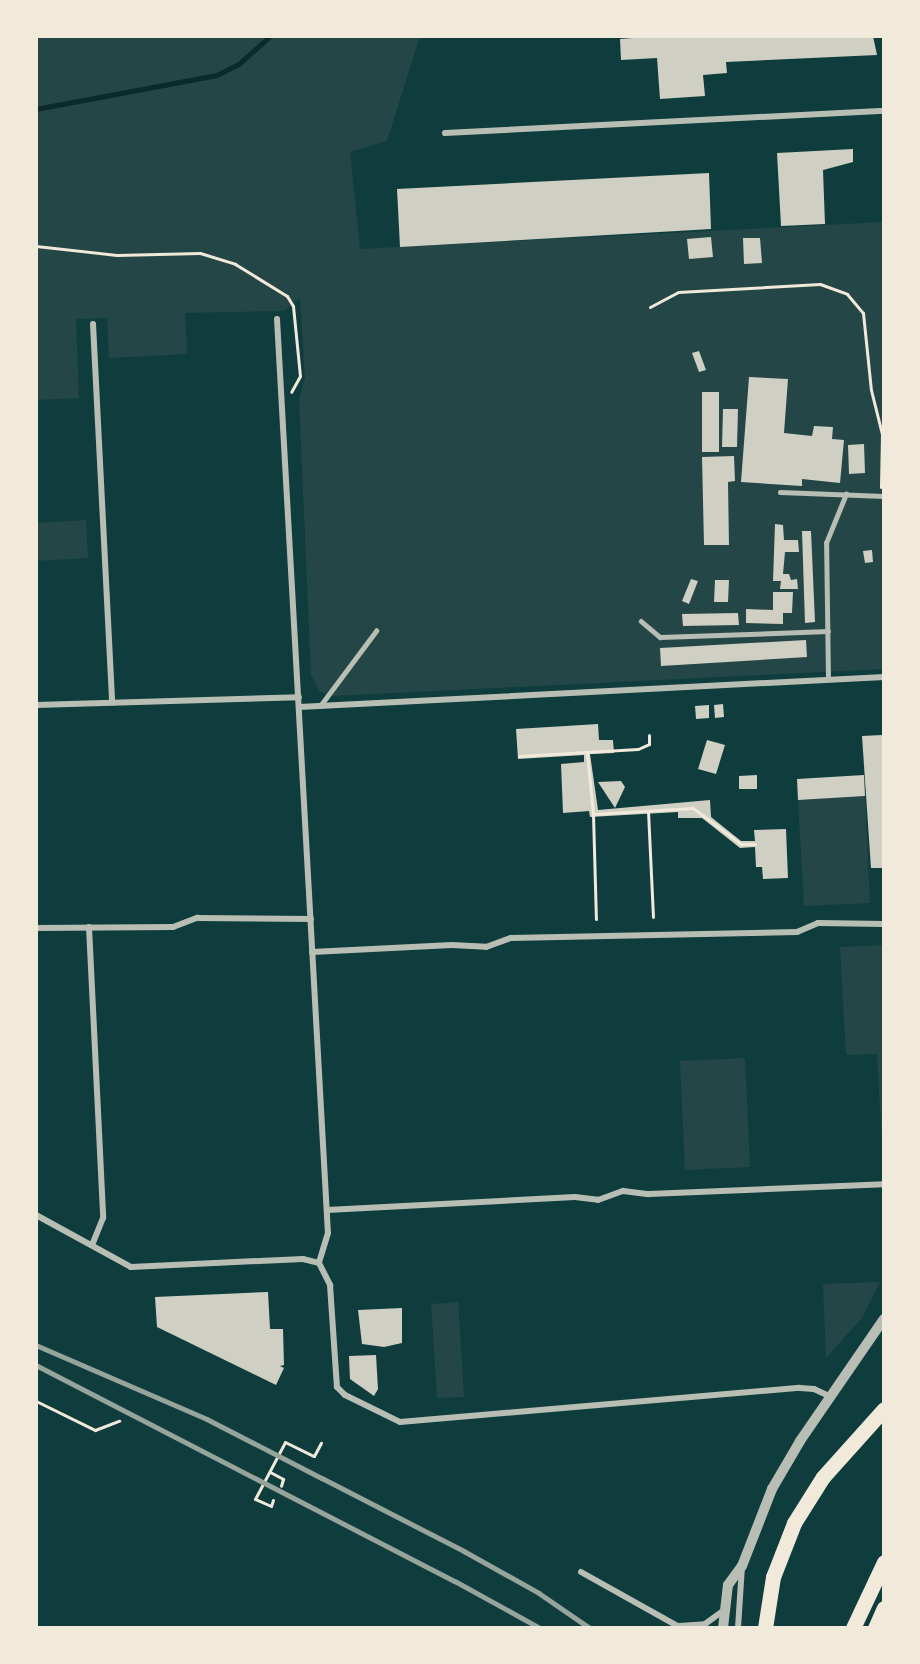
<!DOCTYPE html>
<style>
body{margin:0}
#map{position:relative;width:920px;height:1664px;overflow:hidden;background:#0f3d3e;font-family:"Exo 2",sans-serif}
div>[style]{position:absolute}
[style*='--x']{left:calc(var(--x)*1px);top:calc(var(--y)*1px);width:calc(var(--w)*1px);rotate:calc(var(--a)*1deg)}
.green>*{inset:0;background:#244646}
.stream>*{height:4.5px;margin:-2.25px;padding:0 2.25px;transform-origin:2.25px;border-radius:2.25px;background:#0a2a2b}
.building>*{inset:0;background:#cfcfc3}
.path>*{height:3px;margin:-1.5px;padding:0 1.5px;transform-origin:1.5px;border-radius:1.5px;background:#f1e9da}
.service>*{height:4.5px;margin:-2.25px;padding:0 2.25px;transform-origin:2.25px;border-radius:2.25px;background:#b8beb3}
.minor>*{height:6px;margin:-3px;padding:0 3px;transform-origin:3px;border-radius:3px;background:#b8beb3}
.tertiary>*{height:10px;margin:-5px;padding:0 5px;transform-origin:5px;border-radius:5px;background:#b8beb3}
.trunk>*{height:15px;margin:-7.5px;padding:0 7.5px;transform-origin:7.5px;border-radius:7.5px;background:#f1e9da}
.rail>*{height:4.5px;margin:-2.25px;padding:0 2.25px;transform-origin:2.25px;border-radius:2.25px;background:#97a49c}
span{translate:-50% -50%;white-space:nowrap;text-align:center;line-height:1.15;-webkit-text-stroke:6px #f1e9da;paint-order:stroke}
.frame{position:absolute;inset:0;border:38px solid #f1e9da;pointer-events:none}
</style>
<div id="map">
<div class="green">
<div style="clip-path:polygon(36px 36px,420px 36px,387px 141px,350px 152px,360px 249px,884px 222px,884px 669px,332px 696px,320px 692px,311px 675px,299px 399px,305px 378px,300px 298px,284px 311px,185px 313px,187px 354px,109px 358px,107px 318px,76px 319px,79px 398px,36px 400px)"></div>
<div style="clip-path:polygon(86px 520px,88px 558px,36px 561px,36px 523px)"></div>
<div style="clip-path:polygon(865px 796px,870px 903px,804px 906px,798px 800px)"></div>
<div style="clip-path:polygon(884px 945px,884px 1160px,883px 1160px,877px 1054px,846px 1055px,840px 947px)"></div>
<div style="clip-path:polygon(745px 1058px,750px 1167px,685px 1170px,680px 1061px)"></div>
<div style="clip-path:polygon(880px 1282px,862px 1318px,826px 1358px,823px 1284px)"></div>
<div style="clip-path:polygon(458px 1302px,464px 1397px,437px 1398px,431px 1304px)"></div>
</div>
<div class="stream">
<div style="--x:36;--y:109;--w:184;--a:-10.6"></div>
<div style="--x:217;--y:75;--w:25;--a:-27"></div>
<div style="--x:239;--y:64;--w:42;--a:-42.1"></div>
</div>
<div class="building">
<div style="clip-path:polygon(657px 36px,873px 36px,877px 55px,726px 62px,727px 73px,703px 75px,705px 96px,660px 99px,657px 58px,621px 60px,620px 39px)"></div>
<div style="clip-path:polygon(853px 149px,853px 162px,823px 170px,825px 224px,781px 226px,777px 153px)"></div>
<div style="clip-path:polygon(709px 173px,711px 229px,400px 247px,397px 189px)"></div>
<div style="clip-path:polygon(711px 237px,713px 257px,689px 259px,687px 239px)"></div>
<div style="clip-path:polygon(743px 238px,760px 238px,762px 263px,744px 264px)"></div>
<div style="clip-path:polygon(699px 351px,706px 370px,699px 372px,692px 353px)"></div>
<div style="clip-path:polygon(749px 377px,788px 379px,784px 433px,812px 436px,814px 426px,833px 427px,832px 439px,844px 440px,840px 483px,802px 479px,802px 486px,741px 482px)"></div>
<div style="clip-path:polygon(702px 392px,719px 392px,719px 452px,702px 452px)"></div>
<div style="clip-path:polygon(723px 409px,738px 409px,737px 447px,722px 447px)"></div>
<div style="clip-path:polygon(864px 444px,865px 473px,849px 474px,848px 445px)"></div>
<div style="clip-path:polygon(734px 456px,735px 481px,728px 482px,729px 545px,704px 545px,702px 457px)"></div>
<div style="clip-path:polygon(775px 524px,783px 525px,784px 540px,798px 540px,799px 552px,785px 552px,783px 574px,789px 574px,791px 580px,797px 579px,798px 589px,780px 589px,781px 581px,773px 581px)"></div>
<div style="clip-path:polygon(802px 531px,811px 531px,815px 622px,805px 623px)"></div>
<div style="clip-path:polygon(872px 550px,873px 562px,865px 563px,863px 551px)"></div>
<div style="clip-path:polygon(691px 579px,698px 581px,689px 604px,682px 601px)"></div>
<div style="clip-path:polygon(715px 580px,729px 580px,728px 602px,714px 602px)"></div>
<div style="clip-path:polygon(773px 592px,793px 592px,792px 613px,783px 613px,783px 624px,746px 623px,746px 609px,773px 610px)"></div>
<div style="clip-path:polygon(738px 613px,739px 625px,683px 626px,682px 614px)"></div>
<div style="clip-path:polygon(806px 640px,807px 657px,661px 666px,660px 648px)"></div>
<div style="clip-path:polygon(723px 704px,724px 717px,715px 718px,714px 705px)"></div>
<div style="clip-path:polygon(709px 705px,709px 718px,696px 719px,695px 706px)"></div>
<div style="clip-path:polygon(598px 724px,599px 740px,613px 740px,614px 753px,590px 754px,598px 810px,710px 800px,711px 817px,741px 841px,755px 841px,754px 830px,786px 829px,788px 878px,763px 879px,762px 867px,756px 867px,755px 847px,740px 848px,702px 818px,678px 818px,678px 812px,590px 817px,589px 811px,563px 813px,561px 764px,584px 762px,584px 755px,518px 759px,516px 729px)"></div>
<div style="clip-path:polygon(882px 735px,884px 868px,871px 868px,862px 736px)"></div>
<div style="clip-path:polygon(707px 740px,725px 745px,716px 774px,698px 769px)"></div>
<div style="clip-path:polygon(757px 775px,757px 789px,739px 789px,739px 776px)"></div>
<div style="clip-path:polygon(864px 775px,865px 796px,798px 800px,797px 779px)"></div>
<div style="clip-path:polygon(621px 781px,625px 787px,615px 808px,598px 782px)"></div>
<div style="clip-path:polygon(268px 1292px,270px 1329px,283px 1329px,284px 1365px,280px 1366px,284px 1368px,276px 1385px,157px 1327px,155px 1297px)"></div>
<div style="clip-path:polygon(402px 1308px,402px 1343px,384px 1347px,362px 1344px,358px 1310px)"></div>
<div style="clip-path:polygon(376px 1355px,378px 1389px,374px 1396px,350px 1379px,349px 1356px)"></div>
</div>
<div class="path">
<div style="--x:36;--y:246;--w:81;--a:6.3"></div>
<div style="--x:117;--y:255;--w:83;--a:-1.4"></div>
<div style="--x:200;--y:253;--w:37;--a:17"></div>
<div style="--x:235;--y:264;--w:61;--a:31.6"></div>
<div style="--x:287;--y:296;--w:12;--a:59"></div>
<div style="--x:293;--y:306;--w:70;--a:84.3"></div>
<div style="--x:300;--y:376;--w:18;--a:119"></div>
<div style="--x:650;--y:307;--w:32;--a:-28"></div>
<div style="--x:678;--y:292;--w:142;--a:-3.2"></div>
<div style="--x:820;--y:284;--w:29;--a:20"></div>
<div style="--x:847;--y:294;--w:25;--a:50"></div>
<div style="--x:863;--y:313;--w:77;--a:84.1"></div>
<div style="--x:871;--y:390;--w:45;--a:76"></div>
<div style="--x:882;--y:434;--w:53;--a:91.1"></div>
<div style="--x:587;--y:752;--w:62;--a:84.5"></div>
<div style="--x:593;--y:814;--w:100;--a:-3.4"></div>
<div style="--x:693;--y:808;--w:60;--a:36.9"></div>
<div style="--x:741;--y:844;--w:14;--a:0"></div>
<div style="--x:519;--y:756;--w:119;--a:-3.4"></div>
<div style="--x:638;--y:749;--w:12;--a:-24"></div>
<div style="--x:649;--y:744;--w:9;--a:-90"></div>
<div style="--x:648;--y:811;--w:106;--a:87.3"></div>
<div style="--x:593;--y:814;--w:105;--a:88.4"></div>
<div style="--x:36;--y:1401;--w:66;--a:26.2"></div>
<div style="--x:95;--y:1430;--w:26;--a:-21"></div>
<div style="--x:270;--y:1472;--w:15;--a:28"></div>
<div style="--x:283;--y:1479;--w:7;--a:106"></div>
<div style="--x:273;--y:1500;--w:6;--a:108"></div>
<div style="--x:271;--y:1506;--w:17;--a:-156"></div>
<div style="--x:255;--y:1499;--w:64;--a:-62.2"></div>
<div style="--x:285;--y:1442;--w:32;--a:26"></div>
<div style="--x:314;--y:1456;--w:15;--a:-62"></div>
</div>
<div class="service">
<div style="--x:780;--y:492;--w:104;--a:2.2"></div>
<div style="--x:641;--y:621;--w:25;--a:40"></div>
<div style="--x:660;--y:637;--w:168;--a:-2"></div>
<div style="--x:828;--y:679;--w:136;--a:-90.8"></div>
<div style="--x:826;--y:543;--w:53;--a:-67.8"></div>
<div style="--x:320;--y:706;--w:94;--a:-53.3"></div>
</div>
<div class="minor">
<div style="--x:445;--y:133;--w:440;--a:-2.9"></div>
<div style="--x:277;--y:319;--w:915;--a:86.81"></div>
<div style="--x:328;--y:1233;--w:31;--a:107"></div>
<div style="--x:93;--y:324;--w:379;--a:87.1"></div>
<div style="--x:36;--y:705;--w:263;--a:-1.7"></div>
<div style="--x:299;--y:707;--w:586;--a:-2.94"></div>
<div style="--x:89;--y:927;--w:291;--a:87.2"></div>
<div style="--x:103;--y:1218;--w:29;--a:112"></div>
<div style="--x:36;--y:928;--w:137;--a:-0.4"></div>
<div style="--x:173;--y:927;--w:26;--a:-21"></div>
<div style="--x:197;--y:918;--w:114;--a:0.5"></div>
<div style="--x:312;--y:952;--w:140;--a:-2.9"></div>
<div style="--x:452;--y:945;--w:34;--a:3"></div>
<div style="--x:486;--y:947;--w:27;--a:-20"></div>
<div style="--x:511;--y:938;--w:286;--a:-1.2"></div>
<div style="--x:797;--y:932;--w:23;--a:-23"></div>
<div style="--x:818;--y:923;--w:66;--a:0.9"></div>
<div style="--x:327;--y:1210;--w:248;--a:-3"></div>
<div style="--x:575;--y:1197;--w:23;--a:7"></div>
<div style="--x:598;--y:1200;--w:27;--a:-20"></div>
<div style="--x:623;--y:1191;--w:26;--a:7"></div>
<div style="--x:649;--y:1194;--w:235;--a:-2.4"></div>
<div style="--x:36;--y:1215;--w:108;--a:28.7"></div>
<div style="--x:131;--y:1267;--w:172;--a:-2.7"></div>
<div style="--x:303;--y:1259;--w:16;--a:14"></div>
<div style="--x:319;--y:1263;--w:25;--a:63"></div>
<div style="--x:330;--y:1285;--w:102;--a:86.1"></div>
<div style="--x:337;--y:1387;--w:11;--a:45"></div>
<div style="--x:345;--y:1395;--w:61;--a:26.1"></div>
<div style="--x:400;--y:1422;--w:401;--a:-4.9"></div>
<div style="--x:800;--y:1388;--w:14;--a:4"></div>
<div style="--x:814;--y:1389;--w:19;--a:25"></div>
<div style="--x:581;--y:1572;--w:115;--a:29.2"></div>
<div style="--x:679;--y:1626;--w:26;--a:-4"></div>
<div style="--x:705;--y:1624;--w:24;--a:-36"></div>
<div style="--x:738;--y:1628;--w:62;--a:-86.3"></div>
</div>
<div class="tertiary">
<div style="--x:723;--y:1628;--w:43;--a:-83.4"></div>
<div style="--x:728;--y:1585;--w:24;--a:-54"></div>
<div style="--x:742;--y:1566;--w:83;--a:-68.7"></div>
<div style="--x:772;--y:1489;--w:56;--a:-59.7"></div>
<div style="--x:800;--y:1441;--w:148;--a:-55.5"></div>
</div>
<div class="trunk">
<div style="--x:765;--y:1628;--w:52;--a:-81.1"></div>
<div style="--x:773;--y:1577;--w:58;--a:-68.7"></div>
<div style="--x:794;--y:1523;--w:54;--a:-57.8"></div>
<div style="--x:823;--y:1477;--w:91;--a:-48.1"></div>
<div style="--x:853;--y:1628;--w:73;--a:-64.8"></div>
<div style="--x:875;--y:1628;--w:22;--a:-66"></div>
</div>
<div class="rail">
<div style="--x:36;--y:1345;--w:186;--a:23.4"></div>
<div style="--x:207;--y:1419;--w:129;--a:27.2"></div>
<div style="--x:322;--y:1478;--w:160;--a:27.2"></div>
<div style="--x:464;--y:1551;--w:86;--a:29.2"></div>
<div style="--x:539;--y:1593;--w:62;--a:34.5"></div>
<div style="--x:36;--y:1365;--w:471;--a:27.3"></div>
<div style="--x:455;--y:1581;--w:97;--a:28.9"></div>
</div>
<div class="frame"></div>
</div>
